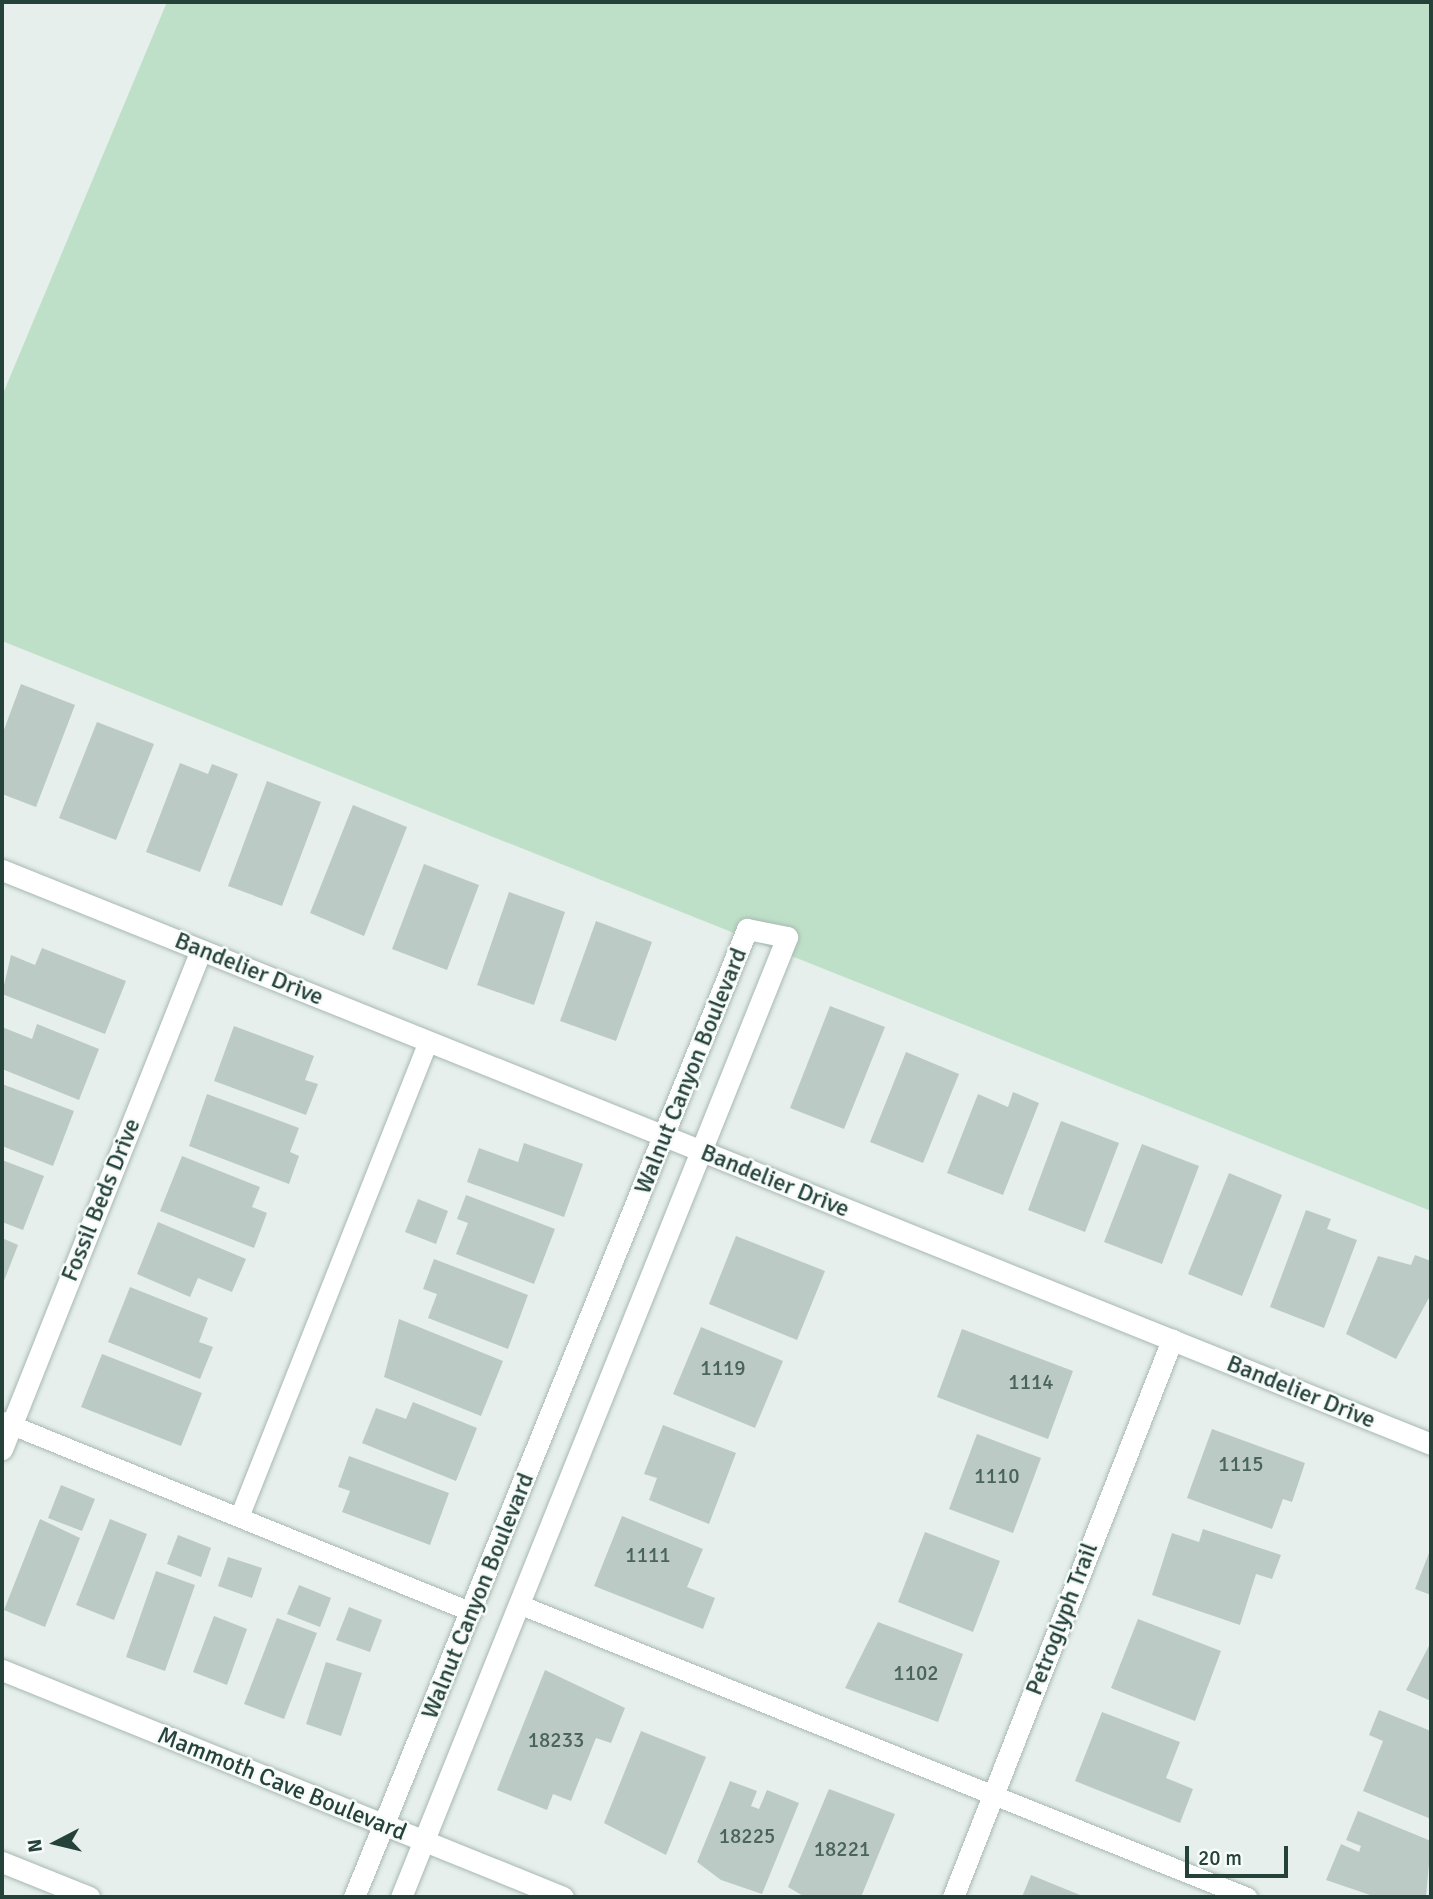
<!DOCTYPE html>
<style>
body{margin:0}
#map{position:relative;width:1433px;height:1899px;overflow:hidden;background:#e6efeb;font-family:Signika,sans-serif}
div>[style]{position:absolute}
[style*='--x']{left:calc(var(--x)*1px);top:calc(var(--y)*1px);width:calc(var(--w)*1px);rotate:calc(var(--a)*1deg)}
.green>*{inset:0;background:#bfe0c8}
.building>*{inset:0;background:#bbcac4}
.roads{filter:drop-shadow(0 0 2px #a8b8b2) drop-shadow(0 0 2px #a8b8b2)}
.service>*{height:19px;margin:-9.5px;padding:0 9.5px;transform-origin:9.5px;border-radius:9.5px;background:#fff}
.minor>*{height:21px;margin:-10.5px;padding:0 10.5px;transform-origin:10.5px;border-radius:10.5px;background:#fff}
span{translate:-50% -50%;white-space:nowrap;text-align:center;line-height:1.15;-webkit-text-stroke:5px #f7fbf9;paint-order:stroke}
.number-label{font-size:21px;color:#4a645c}
.number-label span{-webkit-text-stroke-width:0}
.street-label{font-size:24px;color:#24423a}
.frame{position:absolute;inset:0;border:4px solid #24423a;pointer-events:none}
.north{position:absolute;left:21px;top:1808px;width:70px;height:70px;-webkit-text-stroke:5px #f7fbf9;paint-order:stroke;rotate:263deg;font-size:19px;font-weight:700;line-height:28px;text-align:center;color:#24423a}
.north::after{content:'';display:block;margin:auto;width:24px;height:32px;background:#24423a;clip-path:polygon(50% 0,100% 100%,50% 72%,0 100%)}
.scale{position:absolute;left:1185px;top:1846px;width:103px;height:32px;box-sizing:border-box;border:4px solid #24423a;border-top:0;padding-left:9px;font-size:21px;line-height:24px;white-space:nowrap;color:#24423a;-webkit-text-stroke:5px #f7fbf9;paint-order:stroke}
</style>
<div id="map">
<div class="green">
<div style="clip-path:polygon(167px 2px,1431px 2px,1431px 1211px,2px 641px,2px 396px)"></div>
</div>
<div class="building">
<div style="clip-path:polygon(21px 684px,75px 705px,36px 807px,2px 794px,2px 735px)"></div>
<div style="clip-path:polygon(97px 722px,154px 744px,116px 840px,59px 818px)"></div>
<div style="clip-path:polygon(180px 763px,208px 774px,212px 764px,238px 774px,200px 872px,146px 852px)"></div>
<div style="clip-path:polygon(267px 781px,321px 802px,282px 906px,228px 886px)"></div>
<div style="clip-path:polygon(353px 805px,407px 827px,364px 936px,310px 913px)"></div>
<div style="clip-path:polygon(424px 864px,479px 885px,447px 970px,392px 949px)"></div>
<div style="clip-path:polygon(509px 892px,565px 912px,534px 1005px,477px 985px)"></div>
<div style="clip-path:polygon(596px 921px,652px 942px,616px 1041px,560px 1021px)"></div>
<div style="clip-path:polygon(42px 948px,126px 981px,105px 1034px,2px 994px,11px 955px,35px 965px)"></div>
<div style="clip-path:polygon(830px 1006px,885px 1027px,844px 1129px,790px 1108px)"></div>
<div style="clip-path:polygon(37px 1024px,99px 1049px,79px 1100px,2px 1069px,2px 1027px,32px 1039px)"></div>
<div style="clip-path:polygon(234px 1026px,314px 1056px,305px 1080px,318px 1084px,306px 1115px,214px 1081px)"></div>
<div style="clip-path:polygon(906px 1052px,959px 1074px,923px 1163px,870px 1142px)"></div>
<div style="clip-path:polygon(2px 1084px,74px 1111px,53px 1166px,2px 1146px)"></div>
<div style="clip-path:polygon(1013px 1092px,1039px 1103px,1003px 1195px,947px 1173px,978px 1094px,1008px 1107px)"></div>
<div style="clip-path:polygon(207px 1094px,299px 1128px,290px 1152px,299px 1156px,289px 1184px,189px 1146px)"></div>
<div style="clip-path:polygon(1061px 1121px,1119px 1143px,1085px 1232px,1028px 1210px)"></div>
<div style="clip-path:polygon(524px 1143px,583px 1164px,564px 1217px,467px 1182px,479px 1148px,518px 1162px)"></div>
<div style="clip-path:polygon(1142px 1144px,1199px 1166px,1162px 1264px,1104px 1242px)"></div>
<div style="clip-path:polygon(182px 1156px,260px 1187px,252px 1207px,267px 1213px,254px 1248px,160px 1211px)"></div>
<div style="clip-path:polygon(2px 1160px,44px 1176px,23px 1230px,2px 1222px)"></div>
<div style="clip-path:polygon(1229px 1173px,1282px 1195px,1242px 1296px,1188px 1274px)"></div>
<div style="clip-path:polygon(466px 1195px,555px 1229px,534px 1284px,456px 1254px,468px 1223px,457px 1219px)"></div>
<div style="clip-path:polygon(418px 1199px,448px 1211px,436px 1244px,405px 1232px)"></div>
<div style="clip-path:polygon(1306px 1210px,1331px 1219px,1327px 1229px,1357px 1240px,1324px 1328px,1270px 1307px)"></div>
<div style="clip-path:polygon(158px 1222px,246px 1259px,232px 1292px,198px 1278px,190px 1297px,137px 1274px)"></div>
<div style="clip-path:polygon(736px 1236px,825px 1271px,797px 1340px,709px 1304px)"></div>
<div style="clip-path:polygon(2px 1238px,18px 1245px,2px 1286px)"></div>
<div style="clip-path:polygon(1415px 1255px,1431px 1261px,1431px 1294px,1396px 1359px,1346px 1334px,1378px 1256px,1411px 1265px)"></div>
<div style="clip-path:polygon(434px 1259px,528px 1295px,508px 1349px,428px 1318px,437px 1294px,423px 1289px)"></div>
<div style="clip-path:polygon(130px 1287px,208px 1318px,199px 1342px,213px 1347px,200px 1379px,108px 1342px)"></div>
<div style="clip-path:polygon(399px 1319px,503px 1361px,481px 1416px,384px 1377px)"></div>
<div style="clip-path:polygon(701px 1327px,783px 1361px,755px 1428px,673px 1394px)"></div>
<div style="clip-path:polygon(962px 1329px,1073px 1371px,1048px 1439px,937px 1397px)"></div>
<div style="clip-path:polygon(102px 1354px,202px 1393px,181px 1446px,81px 1407px)"></div>
<div style="clip-path:polygon(413px 1402px,477px 1428px,456px 1481px,362px 1443px,376px 1408px,406px 1419px)"></div>
<div style="clip-path:polygon(663px 1425px,736px 1453px,709px 1524px,649px 1500px,657px 1478px,644px 1474px)"></div>
<div style="clip-path:polygon(1212px 1429px,1305px 1463px,1292px 1502px,1283px 1499px,1272px 1529px,1187px 1498px)"></div>
<div style="clip-path:polygon(977px 1434px,1041px 1458px,1013px 1533px,949px 1509px)"></div>
<div style="clip-path:polygon(349px 1456px,449px 1493px,430px 1545px,342px 1512px,350px 1491px,338px 1487px)"></div>
<div style="clip-path:polygon(61px 1485px,95px 1499px,82px 1531px,48px 1518px)"></div>
<div style="clip-path:polygon(622px 1516px,703px 1549px,687px 1587px,715px 1598px,703px 1629px,594px 1586px)"></div>
<div style="clip-path:polygon(40px 1519px,80px 1538px,45px 1627px,4px 1610px)"></div>
<div style="clip-path:polygon(110px 1519px,147px 1534px,114px 1620px,76px 1605px)"></div>
<div style="clip-path:polygon(1203px 1529px,1281px 1555px,1272px 1579px,1256px 1574px,1240px 1625px,1152px 1595px,1172px 1533px,1199px 1542px)"></div>
<div style="clip-path:polygon(925px 1532px,1000px 1561px,973px 1632px,898px 1602px)"></div>
<div style="clip-path:polygon(178px 1535px,211px 1548px,201px 1577px,167px 1564px)"></div>
<div style="clip-path:polygon(1429px 1553px,1431px 1554px,1431px 1595px,1415px 1589px)"></div>
<div style="clip-path:polygon(228px 1557px,262px 1568px,252px 1598px,218px 1586px)"></div>
<div style="clip-path:polygon(156px 1571px,195px 1585px,165px 1671px,126px 1657px)"></div>
<div style="clip-path:polygon(299px 1585px,331px 1598px,320px 1627px,287px 1614px)"></div>
<div style="clip-path:polygon(349px 1607px,382px 1620px,370px 1652px,336px 1640px)"></div>
<div style="clip-path:polygon(214px 1616px,247px 1629px,227px 1685px,193px 1672px)"></div>
<div style="clip-path:polygon(277px 1618px,317px 1633px,284px 1719px,244px 1704px)"></div>
<div style="clip-path:polygon(1138px 1619px,1221px 1651px,1195px 1721px,1111px 1688px)"></div>
<div style="clip-path:polygon(878px 1622px,963px 1654px,938px 1722px,845px 1688px)"></div>
<div style="clip-path:polygon(1431px 1642px,1431px 1701px,1406px 1690px)"></div>
<div style="clip-path:polygon(326px 1662px,362px 1673px,341px 1736px,306px 1724px)"></div>
<div style="clip-path:polygon(545px 1670px,625px 1708px,611px 1743px,596px 1738px,571px 1801px,553px 1794px,547px 1810px,497px 1790px)"></div>
<div style="clip-path:polygon(1379px 1710px,1431px 1731px,1431px 1819px,1363px 1791px,1383px 1741px,1369px 1735px)"></div>
<div style="clip-path:polygon(1102px 1712px,1180px 1742px,1166px 1778px,1193px 1789px,1180px 1823px,1075px 1781px)"></div>
<div style="clip-path:polygon(641px 1731px,706px 1757px,666px 1855px,604px 1823px)"></div>
<div style="clip-path:polygon(730px 1781px,757px 1791px,751px 1806px,759px 1809px,767px 1790px,799px 1803px,762px 1894px,721px 1880px,697px 1862px)"></div>
<div style="clip-path:polygon(829px 1789px,895px 1814px,861px 1897px,805px 1897px,788px 1887px)"></div>
<div style="clip-path:polygon(1358px 1811px,1431px 1841px,1426px 1897px,1376px 1897px,1326px 1880px,1341px 1844px,1359px 1852px,1361px 1846px,1346px 1840px)"></div>
<div style="clip-path:polygon(1031px 1875px,1085px 1897px,1022px 1897px)"></div>
</div>
<div class="roads">
<div class="service">
<div style="--x:2;--y:1421;--w:507;--a:22.12"></div>
<div style="--x:239;--y:1517;--w:512;--a:-68.34"></div>
<div style="--x:521;--y:1605;--w:783;--a:21.91"></div>
</div>
<div class="minor">
<div style="--x:2;--y:870;--w:1540;--a:21.88"></div>
<div style="--x:2;--y:1449;--w:537;--a:-68.26"></div>
<div style="--x:2;--y:1670;--w:605;--a:22.03"></div>
<div style="--x:2;--y:1862;--w:94;--a:21.9"></div>
<div style="--x:354;--y:1897;--w:1045;--a:-67.9"></div>
<div style="--x:747;--y:929;--w:41;--a:11.3"></div>
<div style="--x:787;--y:937;--w:1035;--a:111.9"></div>
<div style="--x:953;--y:1897;--w:599;--a:-68.54"></div>
</div>
</div>
<div class="number-label">
<span style="left:723px;top:1368px">1119</span>
<span style="left:1031px;top:1382px">1114</span>
<span style="left:1241px;top:1464px">1115</span>
<span style="left:997px;top:1476px">1110</span>
<span style="left:648px;top:1555px">1111</span>
<span style="left:916px;top:1673px">1102</span>
<span style="left:556px;top:1740px">18233</span>
<span style="left:747px;top:1836px">18225</span>
<span style="left:842px;top:1849px">18221</span>
</div>
<div class="street-label">
<span style="left:249px;top:969px;rotate:22deg">Bandelier Drive</span>
<span style="left:691px;top:1071px;rotate:-68deg">Walnut Canyon Boulevard</span>
<span style="left:775px;top:1181px;rotate:22deg">Bandelier Drive</span>
<span style="left:101px;top:1200px;rotate:-68deg">Fossil Beds Drive</span>
<span style="left:1301px;top:1392px;rotate:22deg">Bandelier Drive</span>
<span style="left:478px;top:1596px;rotate:-68deg">Walnut Canyon Boulevard</span>
<span style="left:1062px;top:1619px;rotate:-69deg">Petroglyph Trail</span>
<span style="left:282px;top:1784px;rotate:22deg">Mammoth Cave Boulevard</span>
</div>
<div class="frame"></div>
<div class="north">N</div>
<div class="scale">20 m</div>
</div>
